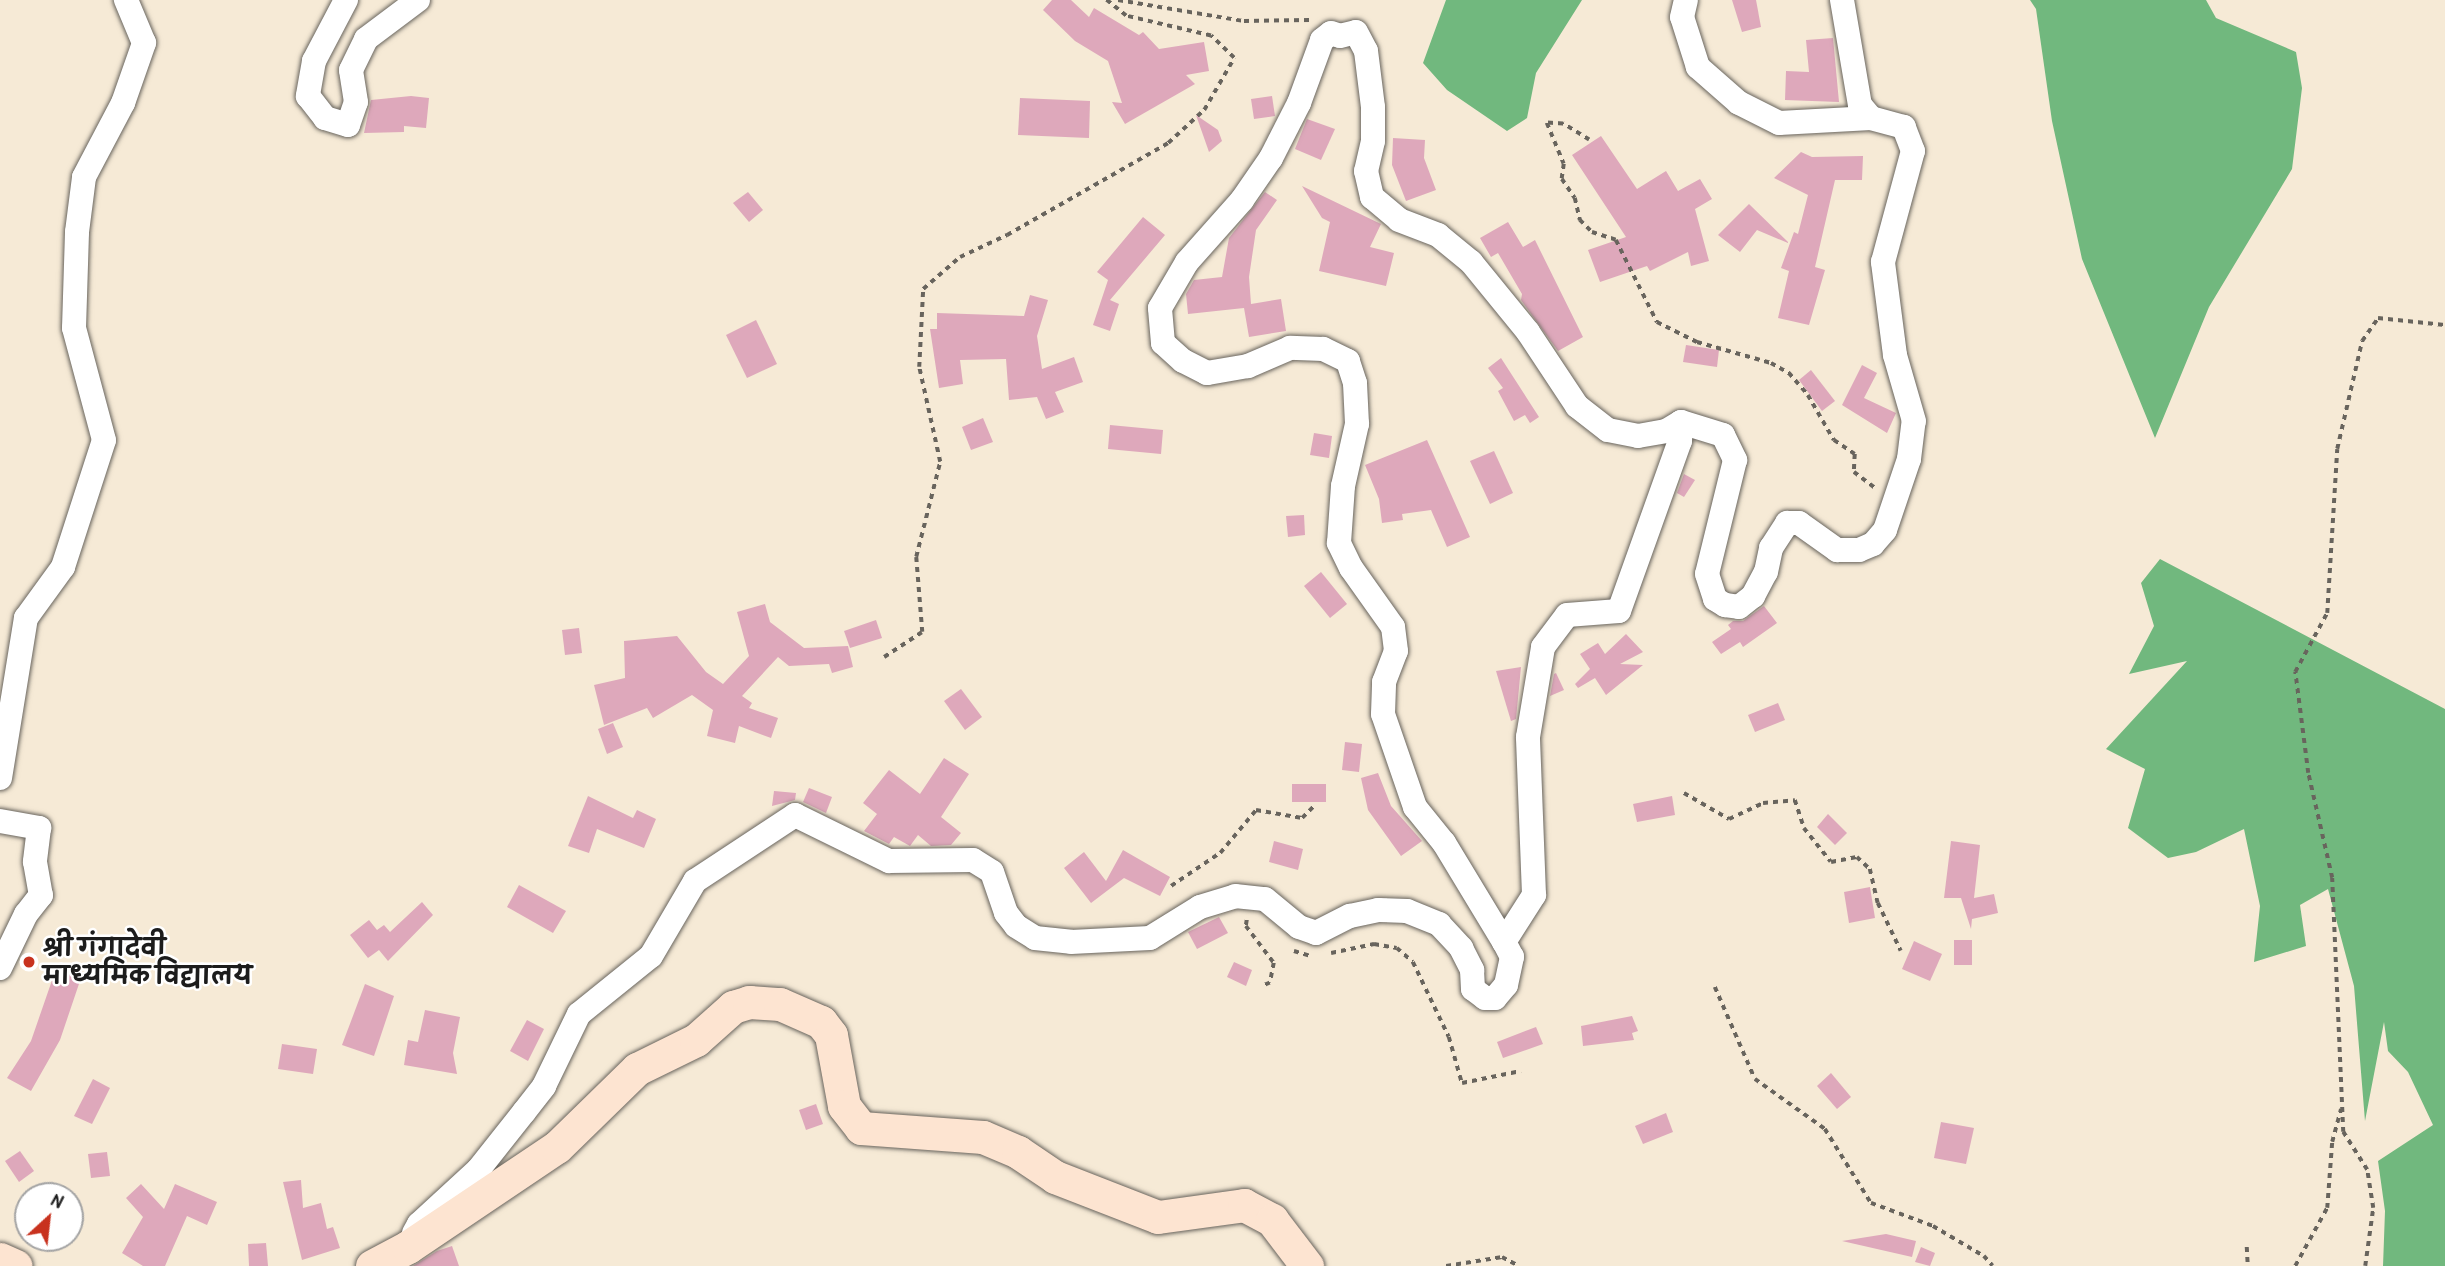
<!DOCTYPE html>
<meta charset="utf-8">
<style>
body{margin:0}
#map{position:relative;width:2445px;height:1266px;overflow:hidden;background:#f6ead6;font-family:"Patrick Hand","Playpen Sans Deva",sans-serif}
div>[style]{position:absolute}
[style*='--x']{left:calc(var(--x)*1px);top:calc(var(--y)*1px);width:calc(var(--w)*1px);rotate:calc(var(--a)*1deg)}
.forest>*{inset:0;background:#71b87e}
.building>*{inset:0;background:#dea8bb}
.path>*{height:3.5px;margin-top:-1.75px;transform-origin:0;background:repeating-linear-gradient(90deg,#68645d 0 5px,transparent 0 10px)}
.roads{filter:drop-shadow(0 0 2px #68645d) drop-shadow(0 0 2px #68645d)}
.minor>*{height:24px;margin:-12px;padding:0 12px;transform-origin:12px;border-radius:12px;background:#fff}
.secondary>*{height:33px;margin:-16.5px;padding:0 16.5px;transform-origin:16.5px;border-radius:16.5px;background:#fde4d1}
.dots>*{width:19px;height:19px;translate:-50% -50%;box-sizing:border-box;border:4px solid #fff;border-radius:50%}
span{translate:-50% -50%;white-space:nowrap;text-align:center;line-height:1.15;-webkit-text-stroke:5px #fff;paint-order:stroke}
.poi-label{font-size:24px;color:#1c1c1c;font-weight:700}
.left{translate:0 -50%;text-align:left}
.north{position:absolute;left:14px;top:1182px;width:70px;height:70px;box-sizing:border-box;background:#fff;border:2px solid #a4a4a4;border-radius:50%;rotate:27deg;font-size:19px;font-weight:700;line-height:28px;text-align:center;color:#1c1c1c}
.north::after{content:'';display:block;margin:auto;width:24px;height:32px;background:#c8321e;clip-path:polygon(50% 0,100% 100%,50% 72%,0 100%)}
</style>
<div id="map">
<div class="forest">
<div style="clip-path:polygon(1446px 0,1582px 0,1536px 73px,1527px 118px,1507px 131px,1447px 90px,1423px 63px)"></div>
<div style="clip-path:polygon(2030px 0,2206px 0,2216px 18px,2296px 52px,2302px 88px,2292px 169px,2209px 307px,2155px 438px,2082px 259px,2052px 121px,2036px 9px)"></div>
<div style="clip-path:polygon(2160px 559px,2445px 709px,2445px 1266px,2383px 1266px,2385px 1211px,2378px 1161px,2433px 1125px,2408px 1072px,2388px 1051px,2384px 1022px,2365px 1121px,2354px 986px,2328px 889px,2300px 905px,2306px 946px,2254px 962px,2260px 906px,2244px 829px,2196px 852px,2168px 858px,2128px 828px,2145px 769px,2106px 749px,2187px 661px,2129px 674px,2154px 626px,2141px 583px)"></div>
</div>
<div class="building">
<div style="clip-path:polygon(1052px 0,1071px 0,1089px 17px,1094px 8px,1139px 35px,1143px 32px,1159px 49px,1204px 42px,1209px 71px,1186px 75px,1195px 84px,1125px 124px,1112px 102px,1122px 103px,1108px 61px,1075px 41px,1043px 10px)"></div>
<div style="clip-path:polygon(1732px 0,1756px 0,1761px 27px,1742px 32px)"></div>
<div style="clip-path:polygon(1833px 38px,1839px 102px,1785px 100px,1786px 71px,1809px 72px,1806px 40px)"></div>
<div style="clip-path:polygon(411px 96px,429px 98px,426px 128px,404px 126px,404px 132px,364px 133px,371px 100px)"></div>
<div style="clip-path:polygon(1272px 96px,1275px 116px,1254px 119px,1251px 99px)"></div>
<div style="clip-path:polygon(1020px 98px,1090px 101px,1089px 138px,1018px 135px)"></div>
<div style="clip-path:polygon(1196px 115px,1218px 130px,1222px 141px,1209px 152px)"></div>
<div style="clip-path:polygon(1307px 119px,1335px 129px,1321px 160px,1295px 149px)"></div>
<div style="clip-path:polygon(1601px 136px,1637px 189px,1666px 171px,1678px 191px,1700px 179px,1712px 199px,1695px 209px,1709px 261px,1691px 266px,1688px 252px,1650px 271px,1647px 266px,1600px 282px,1588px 250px,1626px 237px,1572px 155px)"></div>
<div style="clip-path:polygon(1393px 138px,1425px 140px,1424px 158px,1436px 190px,1406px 201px,1392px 165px)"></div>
<div style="clip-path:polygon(1801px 152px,1812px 157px,1863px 156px,1862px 180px,1835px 180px,1815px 267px,1825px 270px,1809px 325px,1778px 318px,1789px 271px,1781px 268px,1794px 232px,1798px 234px,1808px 195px,1774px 178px)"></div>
<div style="clip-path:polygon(1302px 186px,1381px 224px,1370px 247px,1394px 253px,1386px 286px,1319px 271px,1330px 222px,1322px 218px)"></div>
<div style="clip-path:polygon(748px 192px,763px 210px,749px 222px,733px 203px)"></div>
<div style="clip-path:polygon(1265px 192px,1277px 200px,1256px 230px,1249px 277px,1251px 304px,1281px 299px,1286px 331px,1249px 337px,1244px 308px,1188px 314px,1186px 294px,1194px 280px,1222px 277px,1229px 238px)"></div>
<div style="clip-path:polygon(1749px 204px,1788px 242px,1788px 243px,1757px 230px,1740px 252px,1718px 235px)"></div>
<div style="clip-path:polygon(1143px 217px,1165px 235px,1110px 300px,1119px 304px,1110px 331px,1093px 325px,1108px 280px,1097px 272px)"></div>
<div style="clip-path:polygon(1508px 222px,1523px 247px,1535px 240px,1583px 337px,1558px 351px,1521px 300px,1522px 294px,1498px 253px,1491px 257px,1480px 238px)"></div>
<div style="clip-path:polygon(1030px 295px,1048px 300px,1037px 336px,1042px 369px,1074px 357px,1083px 382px,1055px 392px,1064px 412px,1046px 419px,1037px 397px,1009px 400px,1006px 359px,960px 360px,963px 384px,939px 388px,930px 329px,937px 329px,937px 313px,1024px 316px)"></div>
<div style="clip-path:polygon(756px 320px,777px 364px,747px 378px,726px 335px)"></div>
<div style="clip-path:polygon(1686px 345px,1719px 350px,1717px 367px,1683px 362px)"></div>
<div style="clip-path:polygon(1501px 358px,1539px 417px,1530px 423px,1525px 415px,1514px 421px,1498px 391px,1503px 388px,1488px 368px)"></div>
<div style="clip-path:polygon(1862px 365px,1877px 373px,1864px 398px,1896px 413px,1887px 433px,1842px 405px)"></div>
<div style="clip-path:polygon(1811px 370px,1835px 401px,1822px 411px,1799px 380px)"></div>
<div style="clip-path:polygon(983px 418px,993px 442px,971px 450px,962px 427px)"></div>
<div style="clip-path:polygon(1110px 425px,1163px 430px,1161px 454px,1108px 449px)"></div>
<div style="clip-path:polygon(1314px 433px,1332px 436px,1329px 458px,1310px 455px)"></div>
<div style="clip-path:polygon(1427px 440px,1470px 537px,1447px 547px,1431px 510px,1402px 514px,1403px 520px,1382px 523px,1379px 499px,1365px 465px)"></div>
<div style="clip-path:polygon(1494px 451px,1513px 493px,1490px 504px,1470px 461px)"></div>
<div style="clip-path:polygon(1684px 474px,1695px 480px,1684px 497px,1677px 493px)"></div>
<div style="clip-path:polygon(1304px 515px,1305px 535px,1288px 537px,1286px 516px)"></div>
<div style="clip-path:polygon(1321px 572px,1347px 604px,1330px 618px,1304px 586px)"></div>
<div style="clip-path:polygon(765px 604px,770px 622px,804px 648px,848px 646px,853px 667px,832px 673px,829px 664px,789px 666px,778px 657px,742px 696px,752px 703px,749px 708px,778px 718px,771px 738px,739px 726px,735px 743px,707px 736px,713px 710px,692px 695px,653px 718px,647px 708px,604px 725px,594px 685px,625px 678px,624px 641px,677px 636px,706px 672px,723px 684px,749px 656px,737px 612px)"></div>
<div style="clip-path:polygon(1764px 606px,1777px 623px,1743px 647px,1740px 642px,1721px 654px,1712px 642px,1731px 629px,1728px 625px,1733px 621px,1743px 621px)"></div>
<div style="clip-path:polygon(876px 620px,882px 638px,850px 648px,844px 631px)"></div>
<div style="clip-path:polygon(579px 628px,582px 653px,565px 655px,562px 630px)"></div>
<div style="clip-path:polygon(1626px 634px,1643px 652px,1620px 664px,1643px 665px,1606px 695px,1595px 678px,1578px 688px,1575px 684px,1590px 669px,1580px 654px,1598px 643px,1605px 654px)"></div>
<div style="clip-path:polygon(1521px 667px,1516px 719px,1511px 721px,1496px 671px)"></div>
<div style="clip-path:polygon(1556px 673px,1564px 690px,1550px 696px,1554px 674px)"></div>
<div style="clip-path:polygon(961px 689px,982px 717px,965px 730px,944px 701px)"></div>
<div style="clip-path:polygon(1778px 703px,1785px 720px,1755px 732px,1748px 715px)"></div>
<div style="clip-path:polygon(613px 723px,623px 747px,607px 754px,598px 729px)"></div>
<div style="clip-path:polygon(1345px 742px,1362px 744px,1359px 772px,1342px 770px)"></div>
<div style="clip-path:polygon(944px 758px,969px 774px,941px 817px,961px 833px,951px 845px,931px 846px,918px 835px,910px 846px,894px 837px,889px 844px,864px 831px,877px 814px,863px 803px,889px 770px,920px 794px)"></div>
<div style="clip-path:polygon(1378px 773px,1391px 806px,1422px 841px,1401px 856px,1368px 810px,1361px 778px)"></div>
<div style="clip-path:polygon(1292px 784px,1326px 784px,1326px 802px,1292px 802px)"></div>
<div style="clip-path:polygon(809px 788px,832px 797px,826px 813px,803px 802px)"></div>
<div style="clip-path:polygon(774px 791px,796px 793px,795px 800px,772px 806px)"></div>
<div style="clip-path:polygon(588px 796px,633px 818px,637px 810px,656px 819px,644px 848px,597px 829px,589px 853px,568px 846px)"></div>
<div style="clip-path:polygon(1672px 796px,1675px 815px,1637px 822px,1633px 804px)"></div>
<div style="clip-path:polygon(1828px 814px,1847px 833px,1835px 845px,1817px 827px)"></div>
<div style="clip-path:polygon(1274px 841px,1303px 849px,1298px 870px,1269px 862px)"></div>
<div style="clip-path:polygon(1951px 841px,1980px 845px,1974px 898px,1994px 894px,1998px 913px,1972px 919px,1971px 929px,1961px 898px,1944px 898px)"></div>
<div style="clip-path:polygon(1123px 850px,1170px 877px,1160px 896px,1124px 878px,1091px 903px,1064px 868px,1084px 852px,1106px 881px)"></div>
<div style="clip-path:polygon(519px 885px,566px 911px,553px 933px,507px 907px)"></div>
<div style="clip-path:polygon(1870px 887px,1875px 918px,1849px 923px,1844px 892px)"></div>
<div style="clip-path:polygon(422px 902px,433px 915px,388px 961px,379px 950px,368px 958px,350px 935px,369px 920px,377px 930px,384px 925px,390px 932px)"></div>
<div style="clip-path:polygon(1219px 917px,1228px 933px,1197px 949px,1188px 932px)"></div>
<div style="clip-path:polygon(1954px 940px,1972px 940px,1972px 965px,1954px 965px)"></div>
<div style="clip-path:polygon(1914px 941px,1942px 954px,1930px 981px,1902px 969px)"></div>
<div style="clip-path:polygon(1234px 962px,1252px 970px,1246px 986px,1227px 977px)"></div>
<div style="clip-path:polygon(58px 963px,83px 972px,60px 1040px,31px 1091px,7px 1078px,31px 1041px)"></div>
<div style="clip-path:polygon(365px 984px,394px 996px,374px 1056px,342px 1045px)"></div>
<div style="clip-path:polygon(425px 1010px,460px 1017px,453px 1053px,457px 1074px,404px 1065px,408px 1040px,418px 1042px)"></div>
<div style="clip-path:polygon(1632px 1016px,1638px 1031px,1632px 1033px,1634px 1040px,1583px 1046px,1581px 1026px)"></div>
<div style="clip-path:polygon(527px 1020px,544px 1029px,528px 1061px,510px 1051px)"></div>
<div style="clip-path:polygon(1536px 1027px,1543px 1044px,1503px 1058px,1497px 1042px)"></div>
<div style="clip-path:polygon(282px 1044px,317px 1049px,313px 1074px,278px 1069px)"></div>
<div style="clip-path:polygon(1831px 1073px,1851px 1097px,1837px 1109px,1817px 1086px)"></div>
<div style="clip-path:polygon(93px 1079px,110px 1088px,92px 1124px,74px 1116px)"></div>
<div style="clip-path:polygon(816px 1104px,823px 1124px,806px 1130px,799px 1110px)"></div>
<div style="clip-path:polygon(1666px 1113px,1673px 1132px,1643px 1144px,1635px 1126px)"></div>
<div style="clip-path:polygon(1941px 1122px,1974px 1128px,1966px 1164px,1934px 1158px)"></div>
<div style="clip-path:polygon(20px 1151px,34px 1171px,19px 1182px,5px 1161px)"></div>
<div style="clip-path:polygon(107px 1152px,110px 1176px,91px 1178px,88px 1154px)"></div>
<div style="clip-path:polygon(301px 1180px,303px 1208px,321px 1203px,327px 1229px,333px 1227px,340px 1248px,302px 1260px,283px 1182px)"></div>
<div style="clip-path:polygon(141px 1184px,164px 1209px,175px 1184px,217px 1202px,207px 1225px,187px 1216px,165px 1266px,143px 1266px,122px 1253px,143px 1217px,126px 1198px)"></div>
<div style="clip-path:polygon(1886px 1234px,1916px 1241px,1912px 1257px,1842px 1241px)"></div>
<div style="clip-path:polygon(266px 1243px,268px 1266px,249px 1266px,248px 1244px)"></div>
<div style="clip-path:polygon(452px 1246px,459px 1266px,413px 1266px,437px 1251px)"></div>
<div style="clip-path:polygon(1921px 1247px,1935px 1253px,1930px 1266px,1915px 1262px)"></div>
</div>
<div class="path">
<div style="--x:1118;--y:0;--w:128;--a:9.5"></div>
<div style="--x:1244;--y:21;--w:66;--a:-0.9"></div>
<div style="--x:1589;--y:140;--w:31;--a:-148"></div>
<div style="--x:1563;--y:124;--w:16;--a:-176"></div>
<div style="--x:1547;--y:123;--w:44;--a:67.5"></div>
<div style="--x:1564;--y:164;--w:15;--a:98"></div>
<div style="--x:1562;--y:179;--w:23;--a:56"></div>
<div style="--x:1575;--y:198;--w:23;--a:77"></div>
<div style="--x:1580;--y:220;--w:17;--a:45"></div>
<div style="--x:1592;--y:232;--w:25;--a:18"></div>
<div style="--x:1616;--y:240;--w:92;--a:63.4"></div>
<div style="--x:1657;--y:322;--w:45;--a:26.6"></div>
<div style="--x:1697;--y:342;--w:77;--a:15.8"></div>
<div style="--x:1771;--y:363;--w:21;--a:29"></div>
<div style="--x:1789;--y:373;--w:29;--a:49"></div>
<div style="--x:1808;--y:395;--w:52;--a:60"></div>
<div style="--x:1834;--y:440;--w:25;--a:34"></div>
<div style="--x:1855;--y:454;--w:18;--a:93"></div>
<div style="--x:1854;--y:472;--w:26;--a:37"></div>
<div style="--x:884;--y:657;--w:45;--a:-33.3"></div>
<div style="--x:922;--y:632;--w:75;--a:-94.6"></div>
<div style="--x:916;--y:557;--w:98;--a:-75.8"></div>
<div style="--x:940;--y:462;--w:97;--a:-102.5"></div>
<div style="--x:919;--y:367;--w:78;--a:-87.1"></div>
<div style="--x:923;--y:289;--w:49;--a:-40.9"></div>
<div style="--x:960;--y:257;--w:52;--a:-25.1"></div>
<div style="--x:1007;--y:235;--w:185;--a:-29.7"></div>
<div style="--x:1168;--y:143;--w:49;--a:-42.5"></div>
<div style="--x:1204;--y:110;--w:60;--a:-60"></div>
<div style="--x:1234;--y:58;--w:32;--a:-136"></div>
<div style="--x:1211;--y:36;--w:87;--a:-166.8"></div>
<div style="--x:1126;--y:16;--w:26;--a:-141"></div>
<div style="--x:1684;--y:793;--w:52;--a:30"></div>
<div style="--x:1729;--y:819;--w:38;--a:-25"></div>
<div style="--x:1763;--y:803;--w:32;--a:-5"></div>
<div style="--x:1795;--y:800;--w:29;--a:72"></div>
<div style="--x:1804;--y:828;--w:43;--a:51.5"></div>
<div style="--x:1831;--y:862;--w:26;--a:-11"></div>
<div style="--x:1857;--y:857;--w:18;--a:43"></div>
<div style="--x:1870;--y:869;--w:35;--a:77"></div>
<div style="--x:1878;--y:903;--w:53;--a:64.4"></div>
<div style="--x:1171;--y:886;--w:59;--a:-34"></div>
<div style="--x:1220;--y:853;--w:56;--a:-50.1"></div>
<div style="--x:1256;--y:810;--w:47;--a:9.9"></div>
<div style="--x:1302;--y:818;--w:18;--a:-45"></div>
<div style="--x:1247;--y:920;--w:6;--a:99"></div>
<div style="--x:1246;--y:926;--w:46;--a:52.9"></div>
<div style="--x:1274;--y:963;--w:20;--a:101"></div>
<div style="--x:1270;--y:983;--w:8;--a:157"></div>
<div style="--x:1294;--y:951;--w:17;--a:17"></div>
<div style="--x:1331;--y:953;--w:44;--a:-11.8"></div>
<div style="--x:1374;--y:944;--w:23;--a:10"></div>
<div style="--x:1397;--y:948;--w:21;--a:41"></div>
<div style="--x:1413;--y:962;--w:83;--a:64.4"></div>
<div style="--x:1449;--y:1037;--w:48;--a:74.2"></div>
<div style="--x:1462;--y:1083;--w:60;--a:-11.5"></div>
<div style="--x:1715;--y:987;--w:100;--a:66.5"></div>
<div style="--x:1755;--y:1079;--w:86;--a:35.5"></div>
<div style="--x:1825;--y:1129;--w:87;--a:58.1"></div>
<div style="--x:1871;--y:1203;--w:66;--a:20.4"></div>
<div style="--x:1933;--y:1226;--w:59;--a:30.5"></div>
<div style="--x:1984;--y:1256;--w:13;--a:48"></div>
<div style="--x:2247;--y:1247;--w:19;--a:87"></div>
<div style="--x:1446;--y:1266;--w:57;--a:-9.1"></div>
<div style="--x:1502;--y:1257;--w:19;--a:28"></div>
<div style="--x:2295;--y:1266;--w:66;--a:-61.1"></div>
<div style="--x:2327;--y:1208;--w:66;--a:-85.7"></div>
<div style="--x:2332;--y:1142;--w:34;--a:-75"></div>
<div style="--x:2365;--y:1266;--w:59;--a:-82.1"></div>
<div style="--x:2373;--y:1208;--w:38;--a:-99"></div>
<div style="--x:2367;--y:1170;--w:45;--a:-122.3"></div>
<div style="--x:2343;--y:1132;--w:254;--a:-92.5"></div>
<div style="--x:2332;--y:878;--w:108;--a:-102.9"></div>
<div style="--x:2308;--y:773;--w:102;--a:-97.3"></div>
<div style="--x:2295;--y:672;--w:67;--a:-61.5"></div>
<div style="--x:2327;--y:613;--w:164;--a:-86.5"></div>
<div style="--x:2337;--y:449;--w:111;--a:-77"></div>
<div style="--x:2362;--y:341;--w:28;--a:-55"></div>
<div style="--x:2378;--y:318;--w:67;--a:6"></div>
</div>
<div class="roads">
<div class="minor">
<div style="--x:346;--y:0;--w:69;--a:117.7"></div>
<div style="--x:314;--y:61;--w:36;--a:100"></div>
<div style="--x:308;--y:96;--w:28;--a:52"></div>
<div style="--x:325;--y:118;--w:24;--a:17"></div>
<div style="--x:348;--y:125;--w:24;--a:-71"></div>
<div style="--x:356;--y:102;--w:32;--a:-99"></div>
<div style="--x:351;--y:70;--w:34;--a:-64"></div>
<div style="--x:366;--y:39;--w:65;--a:-36.9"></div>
<div style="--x:1842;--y:0;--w:107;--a:80.3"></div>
<div style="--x:1860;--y:105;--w:17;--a:50"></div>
<div style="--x:0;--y:778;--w:162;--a:-80.8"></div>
<div style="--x:26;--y:618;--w:63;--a:-54"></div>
<div style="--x:63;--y:567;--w:133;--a:-72.1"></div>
<div style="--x:104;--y:440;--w:116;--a:-105"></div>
<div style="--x:74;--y:328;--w:96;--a:-88.2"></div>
<div style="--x:77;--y:232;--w:55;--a:-82.7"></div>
<div style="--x:84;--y:177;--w:84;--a:-62.2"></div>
<div style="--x:123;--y:103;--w:64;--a:-70.7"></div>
<div style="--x:144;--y:43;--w:47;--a:-112.7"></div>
<div style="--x:0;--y:821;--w:40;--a:10"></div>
<div style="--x:39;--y:828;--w:34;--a:97"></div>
<div style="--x:35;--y:862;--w:34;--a:80"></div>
<div style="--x:41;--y:895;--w:24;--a:128"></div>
<div style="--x:26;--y:914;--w:60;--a:115.7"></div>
<div style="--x:1504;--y:942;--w:116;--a:-121.2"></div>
<div style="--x:1444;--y:843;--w:46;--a:-128.9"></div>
<div style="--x:1415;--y:807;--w:98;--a:-109"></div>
<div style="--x:1383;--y:714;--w:32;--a:-88"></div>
<div style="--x:1384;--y:682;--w:33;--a:-69"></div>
<div style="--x:1396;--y:651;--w:24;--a:-97"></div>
<div style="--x:1393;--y:627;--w:72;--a:-125.4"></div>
<div style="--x:1351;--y:568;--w:28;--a:-116"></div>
<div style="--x:1339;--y:543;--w:57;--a:-86"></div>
<div style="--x:1343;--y:486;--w:64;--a:-77.3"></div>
<div style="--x:1357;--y:424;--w:41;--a:-92.8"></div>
<div style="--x:1355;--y:383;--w:23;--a:-108"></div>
<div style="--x:1348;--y:361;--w:28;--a:-154"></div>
<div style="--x:1323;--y:349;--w:33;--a:-178"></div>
<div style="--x:1290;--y:348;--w:46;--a:156.8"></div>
<div style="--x:1248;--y:366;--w:42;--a:170.3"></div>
<div style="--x:1207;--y:373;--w:27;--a:-153"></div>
<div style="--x:1183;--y:361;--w:27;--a:-138"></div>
<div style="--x:1163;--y:343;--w:35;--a:-95"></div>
<div style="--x:1160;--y:308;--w:53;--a:-59.6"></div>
<div style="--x:1187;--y:262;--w:83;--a:-48.4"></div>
<div style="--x:1242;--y:200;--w:51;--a:-55.4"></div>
<div style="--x:1271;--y:158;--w:62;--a:-63"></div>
<div style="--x:1299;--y:103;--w:67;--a:-69.9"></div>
<div style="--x:1322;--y:40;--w:11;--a:-38"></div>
<div style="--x:1331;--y:33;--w:9;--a:18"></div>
<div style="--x:1340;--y:36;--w:16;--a:-14"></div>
<div style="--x:1356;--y:32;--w:21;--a:62"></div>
<div style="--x:1366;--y:51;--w:56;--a:82.9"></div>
<div style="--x:1373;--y:107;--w:34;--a:90"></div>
<div style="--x:1373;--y:141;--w:31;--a:103"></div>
<div style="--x:1366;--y:171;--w:27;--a:77"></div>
<div style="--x:1372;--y:197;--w:35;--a:40"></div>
<div style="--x:1399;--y:220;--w:42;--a:21"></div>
<div style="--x:1438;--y:235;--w:43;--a:39.3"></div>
<div style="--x:1471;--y:262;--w:90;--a:50.8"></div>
<div style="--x:1528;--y:332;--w:89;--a:56.5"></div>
<div style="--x:1577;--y:406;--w:39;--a:38"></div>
<div style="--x:1608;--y:430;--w:31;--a:11"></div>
<div style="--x:1638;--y:436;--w:28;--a:-10"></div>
<div style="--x:1666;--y:431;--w:17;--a:-31"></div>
<div style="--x:414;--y:1233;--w:10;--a:-61"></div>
<div style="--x:419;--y:1224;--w:80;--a:-42.5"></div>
<div style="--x:478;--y:1170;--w:74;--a:-51.6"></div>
<div style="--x:524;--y:1112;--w:33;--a:-52"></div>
<div style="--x:544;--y:1086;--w:80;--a:-64.1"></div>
<div style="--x:579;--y:1014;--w:92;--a:-38.9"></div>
<div style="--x:651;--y:956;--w:87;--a:-59.6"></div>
<div style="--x:695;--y:881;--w:120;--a:-33.4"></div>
<div style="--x:795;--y:815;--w:105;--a:26.1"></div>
<div style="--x:889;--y:861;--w:84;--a:-0.7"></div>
<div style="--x:973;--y:860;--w:22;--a:32"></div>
<div style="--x:992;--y:872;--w:43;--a:71.1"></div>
<div style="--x:1006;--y:913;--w:16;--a:52"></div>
<div style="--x:1016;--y:926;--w:22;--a:32"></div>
<div style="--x:1035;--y:938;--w:36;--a:6"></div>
<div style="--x:1071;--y:942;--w:79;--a:-2.9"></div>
<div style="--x:1150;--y:938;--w:59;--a:-31.8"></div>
<div style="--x:1200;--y:907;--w:37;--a:-17"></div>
<div style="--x:1235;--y:896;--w:30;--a:6"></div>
<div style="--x:1265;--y:899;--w:44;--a:39.5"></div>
<div style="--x:1299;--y:927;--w:18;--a:19"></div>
<div style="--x:1316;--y:933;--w:38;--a:-27"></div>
<div style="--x:1350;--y:916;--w:29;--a:-12"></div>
<div style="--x:1378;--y:910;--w:29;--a:2"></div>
<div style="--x:1407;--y:911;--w:35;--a:22"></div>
<div style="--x:1439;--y:924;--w:33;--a:47"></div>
<div style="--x:1461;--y:948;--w:25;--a:63"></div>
<div style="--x:1472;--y:970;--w:19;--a:87"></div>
<div style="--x:1473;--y:989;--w:15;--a:37"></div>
<div style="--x:1485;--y:998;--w:10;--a:0"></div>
<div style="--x:1495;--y:998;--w:17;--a:-50"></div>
<div style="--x:1506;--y:985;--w:29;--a:-78"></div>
<div style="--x:1512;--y:957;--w:17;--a:-118"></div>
<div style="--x:1504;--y:942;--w:56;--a:-57.4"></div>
<div style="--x:1534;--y:895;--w:158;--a:-92.2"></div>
<div style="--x:1528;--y:737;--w:91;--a:-80.5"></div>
<div style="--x:1543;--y:647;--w:40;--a:-53"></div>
<div style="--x:1567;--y:615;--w:52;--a:-4.4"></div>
<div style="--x:1619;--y:611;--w:181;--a:-70.3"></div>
<div style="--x:1680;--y:441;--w:19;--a:-87"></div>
<div style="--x:1681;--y:422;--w:44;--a:17.2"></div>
<div style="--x:1723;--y:435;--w:28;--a:64"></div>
<div style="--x:1735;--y:460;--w:117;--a:103.8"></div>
<div style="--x:1707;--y:574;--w:26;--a:72"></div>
<div style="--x:1715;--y:599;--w:12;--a:31"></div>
<div style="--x:1725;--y:605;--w:14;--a:8"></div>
<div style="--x:1739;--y:607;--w:18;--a:-38"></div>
<div style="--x:1753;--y:596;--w:27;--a:-62"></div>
<div style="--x:1766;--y:572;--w:25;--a:-78"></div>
<div style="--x:1771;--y:548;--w:30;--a:-57"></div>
<div style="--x:1787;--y:523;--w:12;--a:0"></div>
<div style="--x:1799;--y:523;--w:47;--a:35.4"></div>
<div style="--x:1837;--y:550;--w:22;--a:0"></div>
<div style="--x:1859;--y:550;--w:15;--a:-23"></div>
<div style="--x:1873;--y:544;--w:18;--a:-49"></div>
<div style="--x:1885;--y:530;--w:75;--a:-71.3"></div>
<div style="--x:1909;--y:459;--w:38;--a:-83"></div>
<div style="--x:1914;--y:421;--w:69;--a:-106.1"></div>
<div style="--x:1895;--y:355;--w:94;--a:-97.4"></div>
<div style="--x:1883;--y:262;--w:115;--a:-74.9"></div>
<div style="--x:1913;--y:151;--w:26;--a:-111"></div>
<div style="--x:1904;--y:127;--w:34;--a:-165"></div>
<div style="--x:1871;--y:118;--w:92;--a:176.9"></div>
<div style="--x:1779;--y:123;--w:45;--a:-153.4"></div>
<div style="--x:1739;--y:103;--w:55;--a:-138.7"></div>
<div style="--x:1698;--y:67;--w:52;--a:-107.7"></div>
<div style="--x:1682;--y:17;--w:17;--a:-77"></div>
</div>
<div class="secondary">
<div style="--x:0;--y:1259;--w:17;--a:24"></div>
<div style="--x:372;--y:1266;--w:41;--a:-27.8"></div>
<div style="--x:408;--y:1247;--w:179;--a:-33.9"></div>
<div style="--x:557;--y:1147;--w:112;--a:-44.3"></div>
<div style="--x:637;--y:1069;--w:66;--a:-26.2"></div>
<div style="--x:696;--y:1040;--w:50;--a:-41.7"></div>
<div style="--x:733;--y:1007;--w:17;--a:-17"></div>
<div style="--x:749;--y:1002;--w:31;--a:4"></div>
<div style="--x:780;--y:1004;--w:45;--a:23.7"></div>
<div style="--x:821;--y:1022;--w:16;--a:52"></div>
<div style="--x:831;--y:1035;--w:72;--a:79.6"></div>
<div style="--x:844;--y:1106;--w:28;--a:52"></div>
<div style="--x:861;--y:1128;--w:122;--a:4.2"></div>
<div style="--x:983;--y:1137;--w:38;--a:23"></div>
<div style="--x:1018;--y:1152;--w:45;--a:34"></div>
<div style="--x:1055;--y:1177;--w:110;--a:21.2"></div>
<div style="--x:1158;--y:1217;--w:87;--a:-7.9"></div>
<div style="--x:1244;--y:1205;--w:32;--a:28"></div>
<div style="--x:1272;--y:1220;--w:58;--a:52.7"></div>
</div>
</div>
<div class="dots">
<div style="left:29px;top:962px;background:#c8321e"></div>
</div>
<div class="poi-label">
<span class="left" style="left:43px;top:962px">श्री गंगादेवी<br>माध्यमिक विद्यालय</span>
</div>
<div class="north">N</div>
</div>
